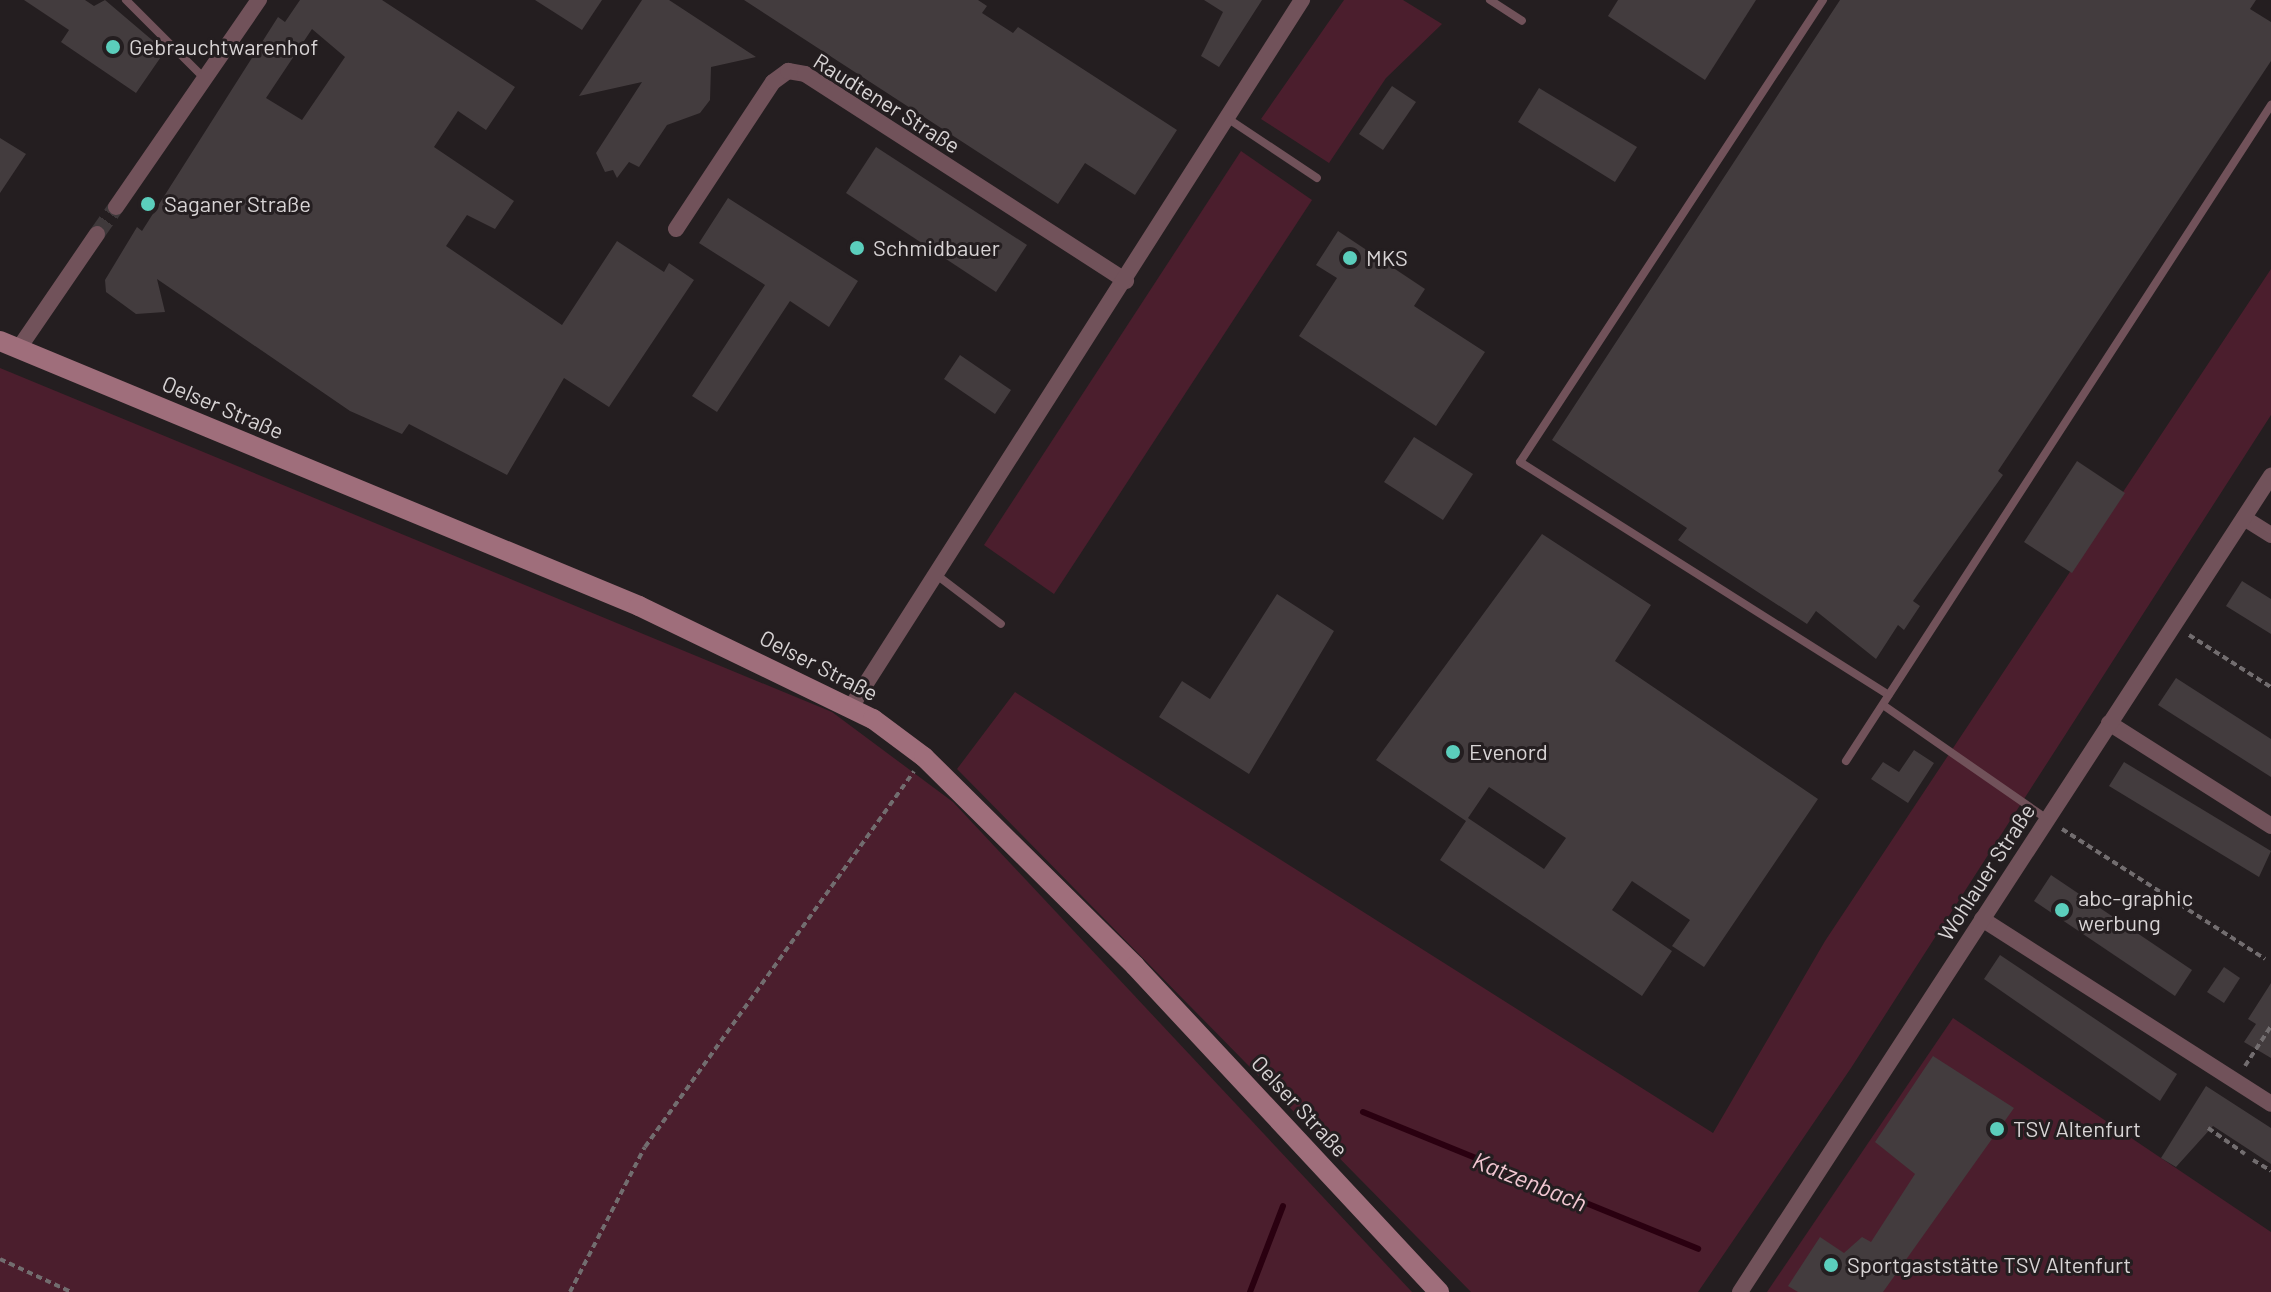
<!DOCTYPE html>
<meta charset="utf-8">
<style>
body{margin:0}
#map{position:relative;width:2271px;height:1292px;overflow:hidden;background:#241e20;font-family:Barlow,sans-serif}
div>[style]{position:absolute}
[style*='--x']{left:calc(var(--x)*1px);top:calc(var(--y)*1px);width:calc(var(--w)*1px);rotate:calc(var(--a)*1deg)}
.green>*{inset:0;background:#4b1e2d}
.stream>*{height:6px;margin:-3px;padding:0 3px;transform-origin:3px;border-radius:3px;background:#2a0010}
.building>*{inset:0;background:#433c3e}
.street-tunnel>*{height:16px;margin-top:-8px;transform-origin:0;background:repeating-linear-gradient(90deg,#3f393b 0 16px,transparent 0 24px)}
.path>*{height:4px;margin-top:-2px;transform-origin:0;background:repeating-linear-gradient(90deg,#726d6f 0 6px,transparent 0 10px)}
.lane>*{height:8px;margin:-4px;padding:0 4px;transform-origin:4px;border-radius:4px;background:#71525a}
.street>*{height:16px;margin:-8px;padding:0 8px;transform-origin:8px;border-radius:8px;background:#71525a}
.secondary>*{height:20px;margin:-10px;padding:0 10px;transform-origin:10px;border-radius:10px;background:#9f6e7b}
.dots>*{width:22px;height:22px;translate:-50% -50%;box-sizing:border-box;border:4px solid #241e20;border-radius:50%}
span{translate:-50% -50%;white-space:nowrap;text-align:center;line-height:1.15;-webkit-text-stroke:6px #241e20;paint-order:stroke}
.poi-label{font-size:22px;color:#d8d4d5}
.left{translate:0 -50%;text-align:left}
.street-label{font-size:22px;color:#d8d4d5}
.water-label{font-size:24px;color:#f2c7d2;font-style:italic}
</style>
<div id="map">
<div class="green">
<div style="clip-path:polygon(1344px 0,1403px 0,1442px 24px,1386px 78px,1329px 163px,1261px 119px)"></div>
<div style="clip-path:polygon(1241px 151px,1312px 200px,1054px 594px,984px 545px)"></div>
<div style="clip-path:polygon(2271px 269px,2271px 415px,1851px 1068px,1698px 1292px,1471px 1292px,957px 769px,1015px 692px,1713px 1133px,1825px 941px)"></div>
<div style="clip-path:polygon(0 368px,832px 712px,953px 802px,1412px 1292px,0 1292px)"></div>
<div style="clip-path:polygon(1953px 1018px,2271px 1232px,2271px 1292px,1767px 1292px)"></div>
</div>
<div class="stream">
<div style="--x:1363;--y:1112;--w:362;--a:22.2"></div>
<div style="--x:1250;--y:1292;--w:92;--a:-69"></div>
</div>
<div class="building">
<div style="clip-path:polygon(24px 0,85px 0,94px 6px,105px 0,165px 51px,136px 93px,61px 42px,69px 30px)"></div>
<div style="clip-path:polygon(evenodd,300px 0,382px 0,515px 87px,486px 130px,458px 111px,434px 147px,514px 201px,495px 229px,467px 215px,446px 246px,562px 325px,617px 241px,664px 272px,669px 263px,694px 280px,609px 407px,564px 378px,507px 475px,409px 424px,402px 434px,350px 411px,157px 279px,165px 312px,136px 314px,106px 292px,105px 280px,137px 227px,142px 231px,278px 17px,285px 22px,300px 0,312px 29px,345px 57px,302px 120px,266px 98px,312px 29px)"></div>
<div style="clip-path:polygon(535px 0,602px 0,582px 30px)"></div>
<div style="clip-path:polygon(642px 0,669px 0,756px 57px,711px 67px,710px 100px,700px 113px,667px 125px,639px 167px,629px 162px,617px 178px,613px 170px,605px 172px,596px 153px,642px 82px,579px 96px)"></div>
<div style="clip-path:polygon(744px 0,978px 0,987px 6px,982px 13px,1013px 33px,1018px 27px,1177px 130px,1135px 195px,1085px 163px,1058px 204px)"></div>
<div style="clip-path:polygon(1204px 0,1262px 0,1219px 67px,1201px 56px,1223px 12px)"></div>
<div style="clip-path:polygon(1618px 0,1756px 0,1705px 80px,1608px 16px)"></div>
<div style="clip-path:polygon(1840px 0,2256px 0,2250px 9px,2271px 22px,2271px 61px,1998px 471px,2003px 475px,1913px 601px,1920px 606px,1904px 630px,1898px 625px,1876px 659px,1816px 611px,1807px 624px,1678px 540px,1687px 528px,1552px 440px)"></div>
<div style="clip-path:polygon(1392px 86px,1416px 102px,1383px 150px,1359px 134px)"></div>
<div style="clip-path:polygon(1539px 88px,1637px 147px,1615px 182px,1518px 122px)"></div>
<div style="clip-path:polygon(0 138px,26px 154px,0 193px)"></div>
<div style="clip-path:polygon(876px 147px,1027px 245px,996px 292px,846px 193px)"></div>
<div style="clip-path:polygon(728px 198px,858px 281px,829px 327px,790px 301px,717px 412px,692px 396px,765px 285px,699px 243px)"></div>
<div style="clip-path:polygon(1338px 231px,1425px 289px,1414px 306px,1485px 352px,1436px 426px,1299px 336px,1337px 278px,1316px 265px)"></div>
<div style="clip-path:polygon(960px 355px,1011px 390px,995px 414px,944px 379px)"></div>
<div style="clip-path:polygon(1414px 437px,1473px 474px,1443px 520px,1384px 482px)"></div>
<div style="clip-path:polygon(2077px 461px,2125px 493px,2072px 573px,2024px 542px)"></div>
<div style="clip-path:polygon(evenodd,1542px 534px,1651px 605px,1615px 661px,1818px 799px,1704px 967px,1672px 946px,1690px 920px,1632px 881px,1612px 910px,1672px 951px,1642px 996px,1440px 860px,1466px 821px,1376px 760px,1542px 534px,1489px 787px,1566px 838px,1544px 869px,1468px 818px,1489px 787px)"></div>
<div style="clip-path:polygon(2242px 581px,2271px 599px,2271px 634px,2226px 606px)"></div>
<div style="clip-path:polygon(1277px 594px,1334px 631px,1249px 774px,1159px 717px,1182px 681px,1210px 699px)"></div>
<div style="clip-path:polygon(2176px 678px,2271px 739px,2271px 777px,2158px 705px)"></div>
<div style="clip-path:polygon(1914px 750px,1934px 763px,1908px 803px,1871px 779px,1883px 762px,1899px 772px)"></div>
<div style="clip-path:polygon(2124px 762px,2271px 851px,2259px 877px,2109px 786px)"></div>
<div style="clip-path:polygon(2051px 875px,2192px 970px,2175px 996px,2034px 901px)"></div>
<div style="clip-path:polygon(2000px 955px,2177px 1074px,2160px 1101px,1984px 979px)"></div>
<div style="clip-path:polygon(2224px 967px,2240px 978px,2224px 1003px,2207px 992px)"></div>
<div style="clip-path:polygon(2271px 983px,2271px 1058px,2244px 1042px,2256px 1024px,2248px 1019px)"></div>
<div style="clip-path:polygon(1933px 1056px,2014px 1108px,1883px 1292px,1798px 1292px,1788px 1286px,1820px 1237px,1844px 1253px,1862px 1237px,1871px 1242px,1915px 1174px,1875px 1142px)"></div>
<div style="clip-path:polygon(2206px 1086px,2271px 1128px,2271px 1164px,2213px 1126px,2176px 1167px,2161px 1158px)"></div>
</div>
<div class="street-tunnel">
<div style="--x:97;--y:234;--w:33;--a:-55"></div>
</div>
<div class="path">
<div style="--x:2189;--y:635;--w:97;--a:32.4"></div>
<div style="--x:2062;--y:829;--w:241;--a:32.6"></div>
<div style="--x:2245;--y:1066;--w:48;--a:-57"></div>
<div style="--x:2208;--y:1128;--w:45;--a:35.1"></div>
<div style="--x:2253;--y:1160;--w:21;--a:31"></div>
<div style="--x:0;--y:1259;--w:78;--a:24.9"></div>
<div style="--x:570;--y:1292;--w:163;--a:-62.7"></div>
<div style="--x:645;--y:1147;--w:462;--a:-54.4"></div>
</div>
<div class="lane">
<div style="--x:126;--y:0;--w:110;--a:45"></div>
<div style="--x:1490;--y:0;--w:38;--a:33"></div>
<div style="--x:1823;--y:0;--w:552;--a:123.26"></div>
<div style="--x:1520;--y:462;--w:436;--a:32.3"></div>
<div style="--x:1227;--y:118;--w:108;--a:33.7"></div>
<div style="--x:938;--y:576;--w:79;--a:37.3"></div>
<div style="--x:1883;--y:705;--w:200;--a:34.8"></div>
<div style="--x:1846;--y:761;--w:782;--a:-57.06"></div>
</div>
<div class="street">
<div style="--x:116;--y:207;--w:252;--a:-55.4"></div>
<div style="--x:676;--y:229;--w:176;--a:-56.6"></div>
<div style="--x:773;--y:82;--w:19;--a:-36"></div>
<div style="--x:788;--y:71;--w:17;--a:10"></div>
<div style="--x:805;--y:74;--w:382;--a:32.8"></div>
<div style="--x:19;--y:348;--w:138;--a:-55.6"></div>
<div style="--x:2244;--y:518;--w:32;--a:32"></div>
<div style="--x:851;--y:707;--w:839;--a:-57.47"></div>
<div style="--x:2109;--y:723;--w:192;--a:32.4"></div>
<div style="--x:1982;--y:919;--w:343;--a:32.6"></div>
<div style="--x:1740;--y:1292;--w:974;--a:-56.95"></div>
</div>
<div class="secondary">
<div style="--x:0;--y:341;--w:692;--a:22.52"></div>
<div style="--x:639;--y:606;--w:260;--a:25.8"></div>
<div style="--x:873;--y:719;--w:64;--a:36.7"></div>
<div style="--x:924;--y:757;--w:297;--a:44.7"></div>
<div style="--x:1135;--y:966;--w:446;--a:47"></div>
</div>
<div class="dots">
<div style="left:113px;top:47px;background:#5bcebc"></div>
<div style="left:148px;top:204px;background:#5bcebc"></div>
<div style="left:857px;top:248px;background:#5bcebc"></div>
<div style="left:1350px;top:258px;background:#5bcebc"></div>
<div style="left:1453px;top:752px;background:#5bcebc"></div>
<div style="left:2062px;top:910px;background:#5bcebc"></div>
<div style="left:1997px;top:1129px;background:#5bcebc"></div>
<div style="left:1831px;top:1265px;background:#5bcebc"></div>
</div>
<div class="poi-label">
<span class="left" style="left:129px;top:47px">Gebrauchtwarenhof</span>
<span class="left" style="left:164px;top:204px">Saganer Straße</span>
<span class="left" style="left:873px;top:248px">Schmidbauer</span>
<span class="left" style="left:1366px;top:258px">MKS</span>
<span class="left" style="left:1469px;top:752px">Evenord</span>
<span class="left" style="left:2078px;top:910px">abc-graphic<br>werbung</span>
<span class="left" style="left:2013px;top:1129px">TSV Altenfurt</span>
<span class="left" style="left:1847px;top:1265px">Sportgaststätte TSV Altenfurt</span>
</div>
<div class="street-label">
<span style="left:887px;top:103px;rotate:32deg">Raudtener Straße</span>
<span style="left:223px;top:407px;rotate:23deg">Oelser Straße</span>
<span style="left:819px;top:665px;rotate:27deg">Oelser Straße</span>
<span style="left:1986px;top:872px;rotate:-57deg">Wohlauer Straße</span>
<span style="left:1300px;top:1106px;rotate:47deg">Oelser Straße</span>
</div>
<div class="water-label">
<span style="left:1530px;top:1181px;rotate:22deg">Katzenbach</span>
</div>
</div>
